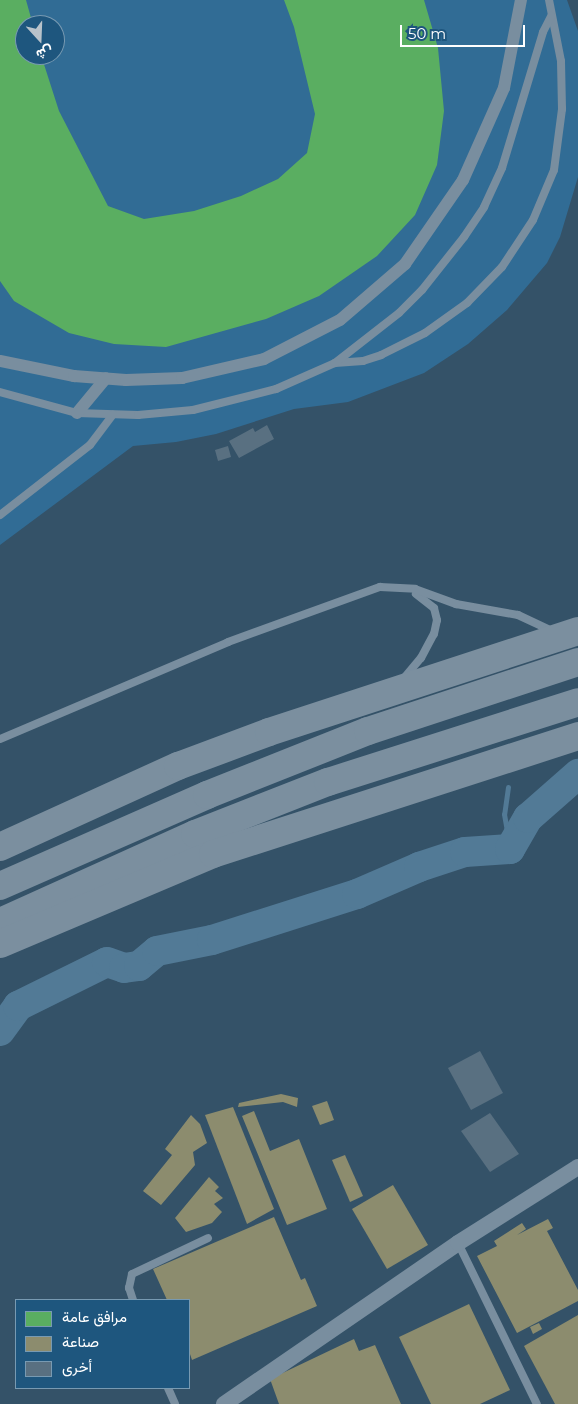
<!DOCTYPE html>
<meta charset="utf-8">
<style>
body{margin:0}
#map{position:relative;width:578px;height:1404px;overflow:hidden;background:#345268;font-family:Montserrat,Vazirmatn,sans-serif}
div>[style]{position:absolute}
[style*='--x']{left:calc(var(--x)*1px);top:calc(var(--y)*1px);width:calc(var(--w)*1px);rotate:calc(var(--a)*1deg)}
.green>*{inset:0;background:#316c95}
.public>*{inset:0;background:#5aae61}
.industry>*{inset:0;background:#8c8c6e}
.stream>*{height:5px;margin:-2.5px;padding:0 2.5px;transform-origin:2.5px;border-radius:2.5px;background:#527a96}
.river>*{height:30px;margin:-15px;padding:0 15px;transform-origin:15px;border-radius:15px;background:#527a96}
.building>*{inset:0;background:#597081}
.service>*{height:8px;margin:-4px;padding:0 4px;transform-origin:4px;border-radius:4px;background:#798e9f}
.pedestrian>*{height:12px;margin:-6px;padding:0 6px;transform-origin:6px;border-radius:6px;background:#798e9f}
.minor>*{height:16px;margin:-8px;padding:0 8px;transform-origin:8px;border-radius:8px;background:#798e9f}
.motorway>*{height:28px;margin:-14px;padding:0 14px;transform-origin:14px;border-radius:14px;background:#7b8f9f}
span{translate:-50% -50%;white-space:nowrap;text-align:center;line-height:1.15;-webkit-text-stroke:5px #1e567e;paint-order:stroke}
.legend{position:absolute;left:15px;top:1299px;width:175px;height:90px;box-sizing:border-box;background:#1e567e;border:1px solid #789ab2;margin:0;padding:6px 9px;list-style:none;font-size:15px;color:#fff}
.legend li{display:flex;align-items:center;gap:10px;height:25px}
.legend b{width:25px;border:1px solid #789ab2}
.north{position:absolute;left:15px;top:15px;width:50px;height:50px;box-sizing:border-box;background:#1e567e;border:1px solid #789ab2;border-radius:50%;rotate:160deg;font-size:14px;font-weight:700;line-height:20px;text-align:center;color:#fff}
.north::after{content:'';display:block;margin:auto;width:18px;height:22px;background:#b8c2ca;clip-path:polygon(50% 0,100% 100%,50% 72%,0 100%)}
.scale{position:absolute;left:400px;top:25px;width:125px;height:22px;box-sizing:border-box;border:2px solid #fff;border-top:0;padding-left:6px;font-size:15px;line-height:18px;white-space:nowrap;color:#fff;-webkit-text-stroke:4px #1e567e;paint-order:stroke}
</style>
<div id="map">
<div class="green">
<div style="clip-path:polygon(evenodd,0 0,567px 0,578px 31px,578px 177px,560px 237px,547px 263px,507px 310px,468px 344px,424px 373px,348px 402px,294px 409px,216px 434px,176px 442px,133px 446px,0 545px,0 0,25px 25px,55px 25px,55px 55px,25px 55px,25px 25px)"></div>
</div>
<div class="public">
<div style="clip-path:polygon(0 0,26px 0,33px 25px,25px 25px,25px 55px,41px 55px,59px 111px,108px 206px,144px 219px,194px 211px,241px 196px,278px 179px,307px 153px,315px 114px,294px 27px,284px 0,424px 0,438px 48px,444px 111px,437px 165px,415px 215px,377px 256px,319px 296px,266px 319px,166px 347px,114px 344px,69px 333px,14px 301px,0 281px)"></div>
</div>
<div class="industry">
<div style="clip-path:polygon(281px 1094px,298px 1098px,297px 1107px,283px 1102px,238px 1107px,239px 1103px)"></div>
<div style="clip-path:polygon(327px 1101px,334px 1120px,320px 1125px,312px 1106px)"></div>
<div style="clip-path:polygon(233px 1107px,274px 1209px,247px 1224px,205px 1115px)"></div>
<div style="clip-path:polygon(254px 1111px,270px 1151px,299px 1139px,327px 1209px,287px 1225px,242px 1116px)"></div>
<div style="clip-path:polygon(191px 1115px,200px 1124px,207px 1143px,193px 1152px,195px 1165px,161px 1205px,143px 1191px,172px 1155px,165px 1149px)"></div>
<div style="clip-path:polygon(345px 1155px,363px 1196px,350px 1202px,332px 1160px)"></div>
<div style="clip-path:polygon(209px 1177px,219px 1187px,215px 1191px,223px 1198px,214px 1204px,222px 1212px,212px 1223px,186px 1232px,175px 1218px)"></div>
<div style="clip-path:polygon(393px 1185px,428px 1245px,387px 1269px,352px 1209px)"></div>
<div style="clip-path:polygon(274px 1217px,301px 1280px,305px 1278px,317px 1306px,192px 1360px,189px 1351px,189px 1300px,167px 1300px,153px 1269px)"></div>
<div style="clip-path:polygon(548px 1219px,553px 1228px,547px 1231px,578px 1290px,578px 1301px,517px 1333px,477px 1256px,497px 1246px,494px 1241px,522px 1223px,526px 1229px,517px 1235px)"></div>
<div style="clip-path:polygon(469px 1304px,510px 1390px,480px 1404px,431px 1404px,399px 1337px)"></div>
<div style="clip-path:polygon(578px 1315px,578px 1404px,555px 1404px,524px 1346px)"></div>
<div style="clip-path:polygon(539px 1323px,542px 1329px,533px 1334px,530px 1327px)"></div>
<div style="clip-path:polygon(354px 1339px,359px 1351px,375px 1345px,401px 1404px,279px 1404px,270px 1379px)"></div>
</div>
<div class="stream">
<div style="--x:508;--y:787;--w:27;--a:98"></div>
<div style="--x:504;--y:814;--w:36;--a:80"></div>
</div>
<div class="river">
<div style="--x:0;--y:1031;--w:31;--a:-54"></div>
<div style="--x:18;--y:1006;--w:99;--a:-26.3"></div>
<div style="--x:107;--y:962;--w:18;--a:19"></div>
<div style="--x:124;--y:968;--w:15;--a:-8"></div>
<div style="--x:139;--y:966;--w:23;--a:-40"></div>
<div style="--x:157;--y:951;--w:56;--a:-11.3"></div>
<div style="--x:212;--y:940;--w:152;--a:-17.6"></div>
<div style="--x:357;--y:894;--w:68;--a:-23.5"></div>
<div style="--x:419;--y:867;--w:48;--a:-18.1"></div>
<div style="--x:465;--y:852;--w:45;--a:-3.8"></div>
<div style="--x:510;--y:849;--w:36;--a:-60"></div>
<div style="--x:528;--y:818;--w:67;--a:-41.3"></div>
</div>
<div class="building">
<div style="clip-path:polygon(267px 425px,274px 439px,239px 458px,229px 441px,253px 428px,255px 432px)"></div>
<div style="clip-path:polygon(228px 446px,231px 457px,218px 461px,215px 450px)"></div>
<div style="clip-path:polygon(480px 1051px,503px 1093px,471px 1110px,448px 1068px)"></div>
<div style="clip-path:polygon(490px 1113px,519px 1154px,490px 1172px,461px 1131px)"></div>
</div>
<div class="service">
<div style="--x:335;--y:363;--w:28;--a:-4"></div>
<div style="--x:363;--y:361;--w:19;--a:-18"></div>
<div style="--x:381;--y:355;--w:49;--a:-26.6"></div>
<div style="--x:425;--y:333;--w:52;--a:-35.5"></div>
<div style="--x:467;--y:303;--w:50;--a:-45.8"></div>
<div style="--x:502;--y:267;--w:56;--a:-56.6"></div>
<div style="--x:533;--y:220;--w:54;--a:-67.2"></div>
<div style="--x:554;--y:170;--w:62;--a:-82.5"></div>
<div style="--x:562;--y:109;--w:48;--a:-91.2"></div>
<div style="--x:561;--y:61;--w:62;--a:-101.1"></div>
<div style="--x:0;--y:392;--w:80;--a:15.3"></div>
<div style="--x:77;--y:413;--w:61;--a:1.9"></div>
<div style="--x:138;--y:415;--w:55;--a:-5.2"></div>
<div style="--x:193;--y:410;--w:86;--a:-14.2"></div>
<div style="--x:276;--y:389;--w:64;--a:-23.8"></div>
<div style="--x:335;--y:363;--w:81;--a:-38"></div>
<div style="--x:399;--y:313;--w:33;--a:-45"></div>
<div style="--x:422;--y:290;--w:68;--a:-51.6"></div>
<div style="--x:464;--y:237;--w:36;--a:-56"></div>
<div style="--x:484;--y:207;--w:43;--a:-65.2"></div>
<div style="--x:502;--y:168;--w:142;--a:-73.2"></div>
<div style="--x:543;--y:32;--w:18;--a:-63"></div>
<div style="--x:0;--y:515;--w:114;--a:-37.9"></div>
<div style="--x:90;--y:445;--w:38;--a:-53"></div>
<div style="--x:404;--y:678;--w:26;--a:-50"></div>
<div style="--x:421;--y:658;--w:27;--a:-62"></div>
<div style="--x:434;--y:634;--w:14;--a:-78"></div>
<div style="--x:437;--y:620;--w:12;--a:-104"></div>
<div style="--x:434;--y:608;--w:23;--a:-142"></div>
<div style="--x:0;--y:739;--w:248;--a:-23"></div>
<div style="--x:228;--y:642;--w:162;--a:-19.9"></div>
<div style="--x:380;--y:587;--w:35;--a:3"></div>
<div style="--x:415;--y:589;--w:44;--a:20.1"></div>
<div style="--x:456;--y:604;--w:63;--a:10.1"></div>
<div style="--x:518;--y:615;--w:38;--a:25"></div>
<div style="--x:458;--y:1243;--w:179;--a:63.9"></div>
<div style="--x:133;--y:1300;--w:13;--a:-108"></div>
<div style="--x:129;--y:1288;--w:14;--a:-78"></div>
<div style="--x:132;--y:1274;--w:84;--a:-25.3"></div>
<div style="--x:168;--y:1388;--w:17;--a:66"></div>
</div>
<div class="pedestrian">
<div style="--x:0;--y:361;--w:76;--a:11.5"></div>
<div style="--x:74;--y:376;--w:52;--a:4.4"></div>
<div style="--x:126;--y:380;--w:56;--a:-2"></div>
<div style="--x:182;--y:378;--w:84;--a:-13"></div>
<div style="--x:264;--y:359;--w:85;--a:-27.2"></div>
<div style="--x:340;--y:320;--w:86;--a:-40.7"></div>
<div style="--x:405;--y:264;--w:102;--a:-55.4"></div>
<div style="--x:463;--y:180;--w:101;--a:-66"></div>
<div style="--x:504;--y:88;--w:90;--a:-79.1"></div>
<div style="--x:77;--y:413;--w:45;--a:-50.4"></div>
</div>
<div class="minor">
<div style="--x:224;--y:1404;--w:284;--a:-34.5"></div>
<div style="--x:458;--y:1243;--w:142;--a:-32.3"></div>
</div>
<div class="motorway">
<div style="--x:0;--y:847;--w:196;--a:-24.5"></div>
<div style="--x:178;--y:766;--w:97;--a:-20.5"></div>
<div style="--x:269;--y:732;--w:325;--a:-18.1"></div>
<div style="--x:0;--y:886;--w:226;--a:-23.7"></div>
<div style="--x:207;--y:795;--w:173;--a:-21.7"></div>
<div style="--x:368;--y:731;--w:221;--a:-18.2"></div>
<div style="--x:0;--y:922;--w:214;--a:-24.3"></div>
<div style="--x:195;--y:834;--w:143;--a:-21.4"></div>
<div style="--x:328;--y:782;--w:262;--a:-17.7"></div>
<div style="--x:0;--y:944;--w:231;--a:-22.9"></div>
<div style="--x:213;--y:854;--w:384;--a:-17.9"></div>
</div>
<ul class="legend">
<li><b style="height:14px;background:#5aae61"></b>مرافق عامة</li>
<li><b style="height:14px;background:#8c8c6e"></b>صناعة</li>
<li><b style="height:14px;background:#597081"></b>أخرى</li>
</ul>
<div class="north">ش</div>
<div class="scale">50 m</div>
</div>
